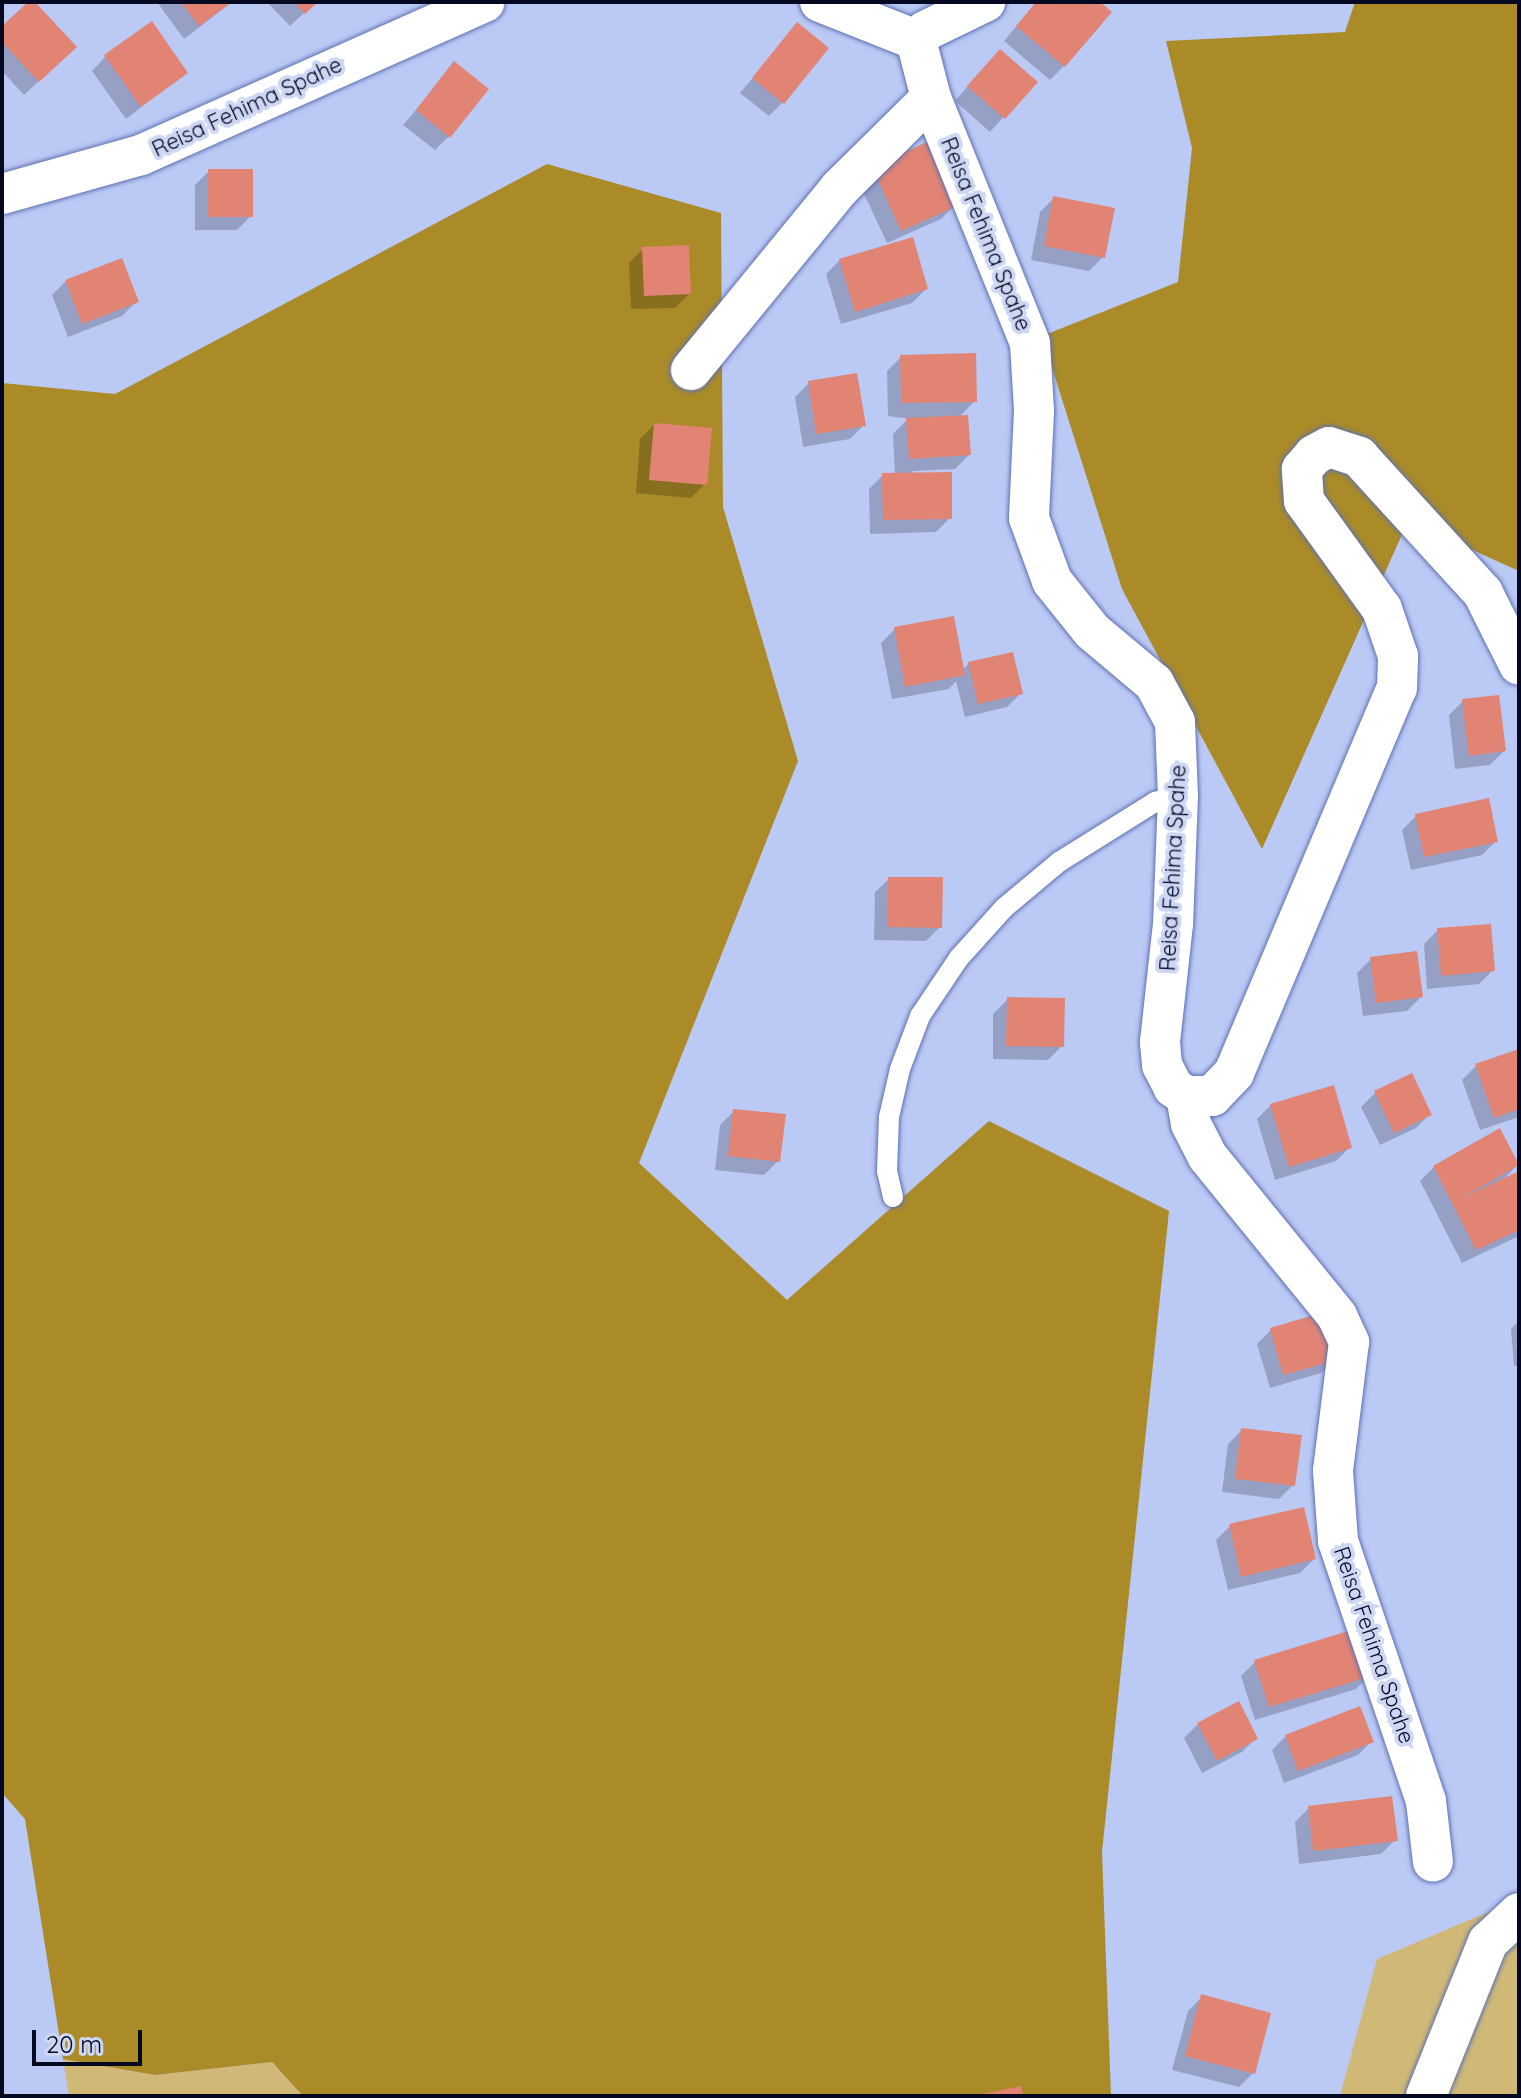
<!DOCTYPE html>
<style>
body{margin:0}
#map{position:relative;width:1521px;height:2098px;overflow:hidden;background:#bbc9f5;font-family:Quicksand,sans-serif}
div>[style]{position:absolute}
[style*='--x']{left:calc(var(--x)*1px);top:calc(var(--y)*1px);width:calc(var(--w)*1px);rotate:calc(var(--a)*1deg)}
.green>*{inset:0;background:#d0b977}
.forest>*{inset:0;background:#aa8b28}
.shadow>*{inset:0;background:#0003}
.building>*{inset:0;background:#e28474}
.roads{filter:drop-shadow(0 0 2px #5e71b3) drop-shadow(0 0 2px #5e71b3)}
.lane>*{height:20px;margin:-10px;padding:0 10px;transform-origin:10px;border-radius:10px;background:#fff}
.street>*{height:40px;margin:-20px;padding:0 20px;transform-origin:20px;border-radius:20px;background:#fff}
span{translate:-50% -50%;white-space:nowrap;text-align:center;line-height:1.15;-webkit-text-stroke:8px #cdd7f4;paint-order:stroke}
.street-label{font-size:22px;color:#050821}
.frame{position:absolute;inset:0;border:4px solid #050821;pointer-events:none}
.scale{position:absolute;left:32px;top:2030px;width:110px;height:36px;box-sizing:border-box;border:4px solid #050821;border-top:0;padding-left:10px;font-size:24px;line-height:28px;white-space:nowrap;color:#050821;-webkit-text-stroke:6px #cdd7f4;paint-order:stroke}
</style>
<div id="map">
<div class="green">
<div style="clip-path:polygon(1519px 1899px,1519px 2096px,1340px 2096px,1377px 1959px)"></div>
<div style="clip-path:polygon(63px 2059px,155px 2075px,272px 2062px,303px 2096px,69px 2096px)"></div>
</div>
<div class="forest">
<div style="clip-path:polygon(1355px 2px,1519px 2px,1519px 571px,1408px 521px,1262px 849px,1122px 589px,1042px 336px,1178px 282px,1192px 148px,1166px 41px,1345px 32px)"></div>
<div style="clip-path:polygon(547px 164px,721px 213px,723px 507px,798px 761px,639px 1163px,787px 1300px,989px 1121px,1169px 1211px,1102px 1852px,1111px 2096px,303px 2096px,272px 2062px,155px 2075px,63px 2059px,25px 1819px,2px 1793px,2px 383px,115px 394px)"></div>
</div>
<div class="shadow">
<div style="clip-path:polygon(32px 2px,60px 61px,24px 95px,2px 71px,2px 28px)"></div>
<div style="clip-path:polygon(157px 2px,232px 2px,184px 39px)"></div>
<div style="clip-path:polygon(267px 2px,316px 2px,290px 26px)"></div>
<div style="clip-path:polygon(1037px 2px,1097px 2px,1064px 66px,1050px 80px,1004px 41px)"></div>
<div style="clip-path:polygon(797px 25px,783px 102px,769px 116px,740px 93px)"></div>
<div style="clip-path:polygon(105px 57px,186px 72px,126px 119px,92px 71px)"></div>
<div style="clip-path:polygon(455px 64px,449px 136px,435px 150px,403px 125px)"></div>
<div style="clip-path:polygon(986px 65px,1035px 82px,990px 132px,955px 101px)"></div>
<div style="clip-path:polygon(873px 169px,955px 205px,941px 219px,887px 243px,859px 183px)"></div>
<div style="clip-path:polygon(209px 171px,251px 216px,237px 230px,195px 230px,195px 185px)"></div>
<div style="clip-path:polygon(1054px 198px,1103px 257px,1089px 271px,1031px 260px,1040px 212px)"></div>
<div style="clip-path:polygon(643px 249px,689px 294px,675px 308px,631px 309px,629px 263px)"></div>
<div style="clip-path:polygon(840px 260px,926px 289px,912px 303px,841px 324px,826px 274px)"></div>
<div style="clip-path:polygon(66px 281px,136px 302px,122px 316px,68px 337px,52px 295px)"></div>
<div style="clip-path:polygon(901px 357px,975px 401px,958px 418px,969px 455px,955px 469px,912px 471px,950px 518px,936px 532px,870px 534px,869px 489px,883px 475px,895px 475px,893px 434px,907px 420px,920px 420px,888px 416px,887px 371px)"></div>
<div style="clip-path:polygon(809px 383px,864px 425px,850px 439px,803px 447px,795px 397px)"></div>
<div style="clip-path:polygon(654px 425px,705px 484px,691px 498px,636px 493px,640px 439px)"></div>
<div style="clip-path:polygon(895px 629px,962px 671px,969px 663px,1021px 693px,1007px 707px,965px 717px,956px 681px,949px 689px,892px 699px,881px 643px)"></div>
<div style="clip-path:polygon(1463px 701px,1504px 751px,1490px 765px,1455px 769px,1449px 715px)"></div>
<div style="clip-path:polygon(1416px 816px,1496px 841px,1482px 855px,1411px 870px,1402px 830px)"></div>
<div style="clip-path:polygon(889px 879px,940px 927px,926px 941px,874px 940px,875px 892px)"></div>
<div style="clip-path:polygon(1438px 930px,1493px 970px,1479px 984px,1427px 989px,1424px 944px)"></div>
<div style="clip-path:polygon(1371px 959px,1421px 997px,1407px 1011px,1363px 1016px,1357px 973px)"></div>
<div style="clip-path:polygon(1007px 1000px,1062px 1046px,1048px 1060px,993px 1059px,993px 1014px)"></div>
<div style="clip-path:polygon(1519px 1051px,1519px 1117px,1480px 1130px,1462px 1080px,1476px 1066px)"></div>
<div style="clip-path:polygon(1375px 1093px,1430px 1114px,1416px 1128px,1380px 1145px,1361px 1107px)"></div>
<div style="clip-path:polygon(1271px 1105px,1350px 1147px,1336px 1161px,1275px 1180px,1257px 1119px)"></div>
<div style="clip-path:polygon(734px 1111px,778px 1161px,764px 1175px,715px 1170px,720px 1125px)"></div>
<div style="clip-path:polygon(1518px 1164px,1501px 1182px,1519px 1174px,1519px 1236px,1462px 1263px,1420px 1181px,1434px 1167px)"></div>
<div style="clip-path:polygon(1519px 1321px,1519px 1366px,1514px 1366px,1511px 1329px)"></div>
<div style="clip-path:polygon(1271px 1330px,1335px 1359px,1321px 1373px,1270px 1388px,1257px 1344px)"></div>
<div style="clip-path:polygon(1242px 1430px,1293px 1485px,1279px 1499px,1222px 1492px,1228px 1444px)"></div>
<div style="clip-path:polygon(1230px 1526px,1314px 1559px,1300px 1573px,1228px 1590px,1216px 1540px)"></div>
<div style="clip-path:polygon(1255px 1662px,1370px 1675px,1356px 1689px,1255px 1720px,1241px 1676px)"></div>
<div style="clip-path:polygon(1198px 1724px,1256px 1738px,1242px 1752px,1202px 1773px,1184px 1738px)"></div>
<div style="clip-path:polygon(1286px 1736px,1372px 1741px,1358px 1755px,1284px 1783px,1272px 1750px)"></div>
<div style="clip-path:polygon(1309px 1808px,1395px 1840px,1381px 1854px,1299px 1864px,1295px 1822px)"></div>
<div style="clip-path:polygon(1202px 1997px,1253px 2073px,1239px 2087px,1172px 2070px,1188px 2011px)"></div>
</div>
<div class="building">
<div style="clip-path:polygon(28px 2px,35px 2px,77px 47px,39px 82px,2px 42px,2px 26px)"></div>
<div style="clip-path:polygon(181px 2px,232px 2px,199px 26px)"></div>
<div style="clip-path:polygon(294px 2px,318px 2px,305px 14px)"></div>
<div style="clip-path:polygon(1036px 2px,1100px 2px,1112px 12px,1065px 67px,1016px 26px)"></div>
<div style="clip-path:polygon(152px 21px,188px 73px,141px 107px,104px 55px)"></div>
<div style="clip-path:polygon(797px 22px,829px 48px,784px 104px,752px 78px)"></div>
<div style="clip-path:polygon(1000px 49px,1038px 82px,1005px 119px,967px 86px)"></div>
<div style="clip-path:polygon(454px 61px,489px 89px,450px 138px,416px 110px)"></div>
<div style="clip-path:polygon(929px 141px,957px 206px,901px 231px,872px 167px)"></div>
<div style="clip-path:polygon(208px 169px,253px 169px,253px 217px,208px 217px)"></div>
<div style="clip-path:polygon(1053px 196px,1115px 208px,1105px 258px,1044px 246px)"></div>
<div style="clip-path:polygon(913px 237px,928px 289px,855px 312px,839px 259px)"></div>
<div style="clip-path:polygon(689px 245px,691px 294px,644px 296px,642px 247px)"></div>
<div style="clip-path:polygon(122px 258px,139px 302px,82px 324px,65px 280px)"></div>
<div style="clip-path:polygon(976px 353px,977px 402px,901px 403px,900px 355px)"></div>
<div style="clip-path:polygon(857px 373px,866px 426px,816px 434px,808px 381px)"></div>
<div style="clip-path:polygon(968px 415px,971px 455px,909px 459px,906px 418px)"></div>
<div style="clip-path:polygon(654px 423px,712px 428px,707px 485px,649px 480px)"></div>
<div style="clip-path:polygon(952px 472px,952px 519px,883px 520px,882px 473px)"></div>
<div style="clip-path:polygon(954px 616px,965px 675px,905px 687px,894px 627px)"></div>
<div style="clip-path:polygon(1013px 652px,1023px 694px,978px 704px,968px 662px)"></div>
<div style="clip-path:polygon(1499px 695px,1506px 751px,1469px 756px,1462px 699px)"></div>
<div style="clip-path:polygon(1489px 798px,1498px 842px,1424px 857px,1415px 814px)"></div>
<div style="clip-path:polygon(888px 877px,943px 877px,942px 928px,887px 927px)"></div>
<div style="clip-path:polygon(1491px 924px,1495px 971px,1441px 976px,1437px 928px)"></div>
<div style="clip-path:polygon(1417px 951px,1423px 997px,1376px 1003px,1370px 957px)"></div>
<div style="clip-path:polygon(1007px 997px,1065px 998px,1064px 1047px,1006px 1046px)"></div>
<div style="clip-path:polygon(1519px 1049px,1519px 1109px,1494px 1118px,1475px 1064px)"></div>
<div style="clip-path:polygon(1412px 1073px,1432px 1115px,1394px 1133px,1374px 1091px)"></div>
<div style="clip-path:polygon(1334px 1085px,1352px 1148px,1289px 1167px,1270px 1104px)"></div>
<div style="clip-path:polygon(733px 1109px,786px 1114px,780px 1162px,728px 1156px)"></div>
<div style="clip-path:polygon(1500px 1128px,1519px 1165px,1460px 1199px,1519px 1171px,1519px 1230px,1476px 1250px,1433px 1166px)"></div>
<div style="clip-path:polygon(1324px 1312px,1337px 1360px,1283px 1375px,1270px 1328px)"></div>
<div style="clip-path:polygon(1241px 1428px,1302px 1435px,1295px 1486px,1235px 1479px)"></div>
<div style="clip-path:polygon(1304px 1507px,1316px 1559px,1241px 1577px,1229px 1524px)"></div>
<div style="clip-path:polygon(1358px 1628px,1372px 1676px,1269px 1707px,1254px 1660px)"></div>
<div style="clip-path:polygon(1239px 1701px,1258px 1739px,1217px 1761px,1197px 1723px)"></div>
<div style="clip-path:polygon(1360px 1706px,1374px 1742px,1298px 1771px,1285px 1735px)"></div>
<div style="clip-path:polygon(1392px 1796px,1398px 1841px,1313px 1851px,1308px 1806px)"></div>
<div style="clip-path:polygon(1201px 1994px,1271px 2013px,1255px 2074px,1185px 2056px)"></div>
<div style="clip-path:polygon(1021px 2086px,1023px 2096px,978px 2096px,978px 2095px)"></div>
</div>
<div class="roads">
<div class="lane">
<div style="--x:893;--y:1197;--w:27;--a:-103"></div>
<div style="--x:887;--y:1171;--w:54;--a:-87.9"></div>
<div style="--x:889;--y:1117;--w:49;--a:-77.1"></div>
<div style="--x:900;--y:1069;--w:57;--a:-69.3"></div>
<div style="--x:920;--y:1016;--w:70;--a:-56.1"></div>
<div style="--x:959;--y:958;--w:67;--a:-48"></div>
<div style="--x:1004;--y:908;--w:72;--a:-39.9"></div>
<div style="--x:1059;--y:862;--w:113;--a:-32"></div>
<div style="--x:1155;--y:802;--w:24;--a:-15"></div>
</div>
<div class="street">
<div style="--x:820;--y:2;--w:103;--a:21.6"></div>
<div style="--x:925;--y:31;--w:67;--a:-25.8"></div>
<div style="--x:916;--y:40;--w:60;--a:75.5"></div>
<div style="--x:931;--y:98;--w:264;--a:68"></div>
<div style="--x:1030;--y:343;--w:68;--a:86.6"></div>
<div style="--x:1034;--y:411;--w:107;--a:92.7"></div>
<div style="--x:1029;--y:518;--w:67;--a:69.9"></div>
<div style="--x:1052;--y:581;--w:64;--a:51.3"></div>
<div style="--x:1092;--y:631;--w:81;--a:40"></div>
<div style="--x:1154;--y:683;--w:44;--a:61.7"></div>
<div style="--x:1175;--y:722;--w:74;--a:87.7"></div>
<div style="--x:1178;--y:796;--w:128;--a:92.2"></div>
<div style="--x:1173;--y:924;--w:119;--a:96.3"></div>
<div style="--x:1160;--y:1042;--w:23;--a:85"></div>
<div style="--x:1162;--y:1065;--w:25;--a:63"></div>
<div style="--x:1173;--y:1087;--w:16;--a:35"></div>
<div style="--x:1186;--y:1096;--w:26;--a:0"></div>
<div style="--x:1212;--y:1096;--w:32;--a:-46"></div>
<div style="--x:1234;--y:1073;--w:418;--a:-67.1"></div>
<div style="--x:1397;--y:688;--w:32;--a:-88"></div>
<div style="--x:1398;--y:656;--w:50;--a:-108.8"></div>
<div style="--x:1382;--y:609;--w:133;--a:-125.8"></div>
<div style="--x:1304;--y:501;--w:32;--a:-94"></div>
<div style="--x:1302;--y:469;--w:18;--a:-49"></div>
<div style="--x:1314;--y:455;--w:17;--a:-28"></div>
<div style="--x:1329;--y:447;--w:32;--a:18"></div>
<div style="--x:1359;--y:457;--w:184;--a:47.6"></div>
<div style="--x:1483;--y:593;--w:80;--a:63.4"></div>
<div style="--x:2;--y:194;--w:144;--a:-15.7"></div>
<div style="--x:141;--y:155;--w:376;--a:-24"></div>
<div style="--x:691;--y:370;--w:235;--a:-50.7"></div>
<div style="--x:840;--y:188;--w:128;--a:-44.7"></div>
<div style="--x:1186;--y:1096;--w:28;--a:80"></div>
<div style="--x:1191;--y:1124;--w:37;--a:63"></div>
<div style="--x:1208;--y:1157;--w:205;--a:50.9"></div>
<div style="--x:1337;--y:1316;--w:29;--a:65"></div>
<div style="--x:1349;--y:1342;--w:130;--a:97.1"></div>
<div style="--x:1333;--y:1471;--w:70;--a:85.9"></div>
<div style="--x:1338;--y:1541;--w:274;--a:71.3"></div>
<div style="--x:1426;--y:1801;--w:61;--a:83.5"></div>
<div style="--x:1426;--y:2096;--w:166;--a:-68.1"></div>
<div style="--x:1488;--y:1942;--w:42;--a:-43.1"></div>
</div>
</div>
<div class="street-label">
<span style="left:247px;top:107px;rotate:-25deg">Reisa Fehima Spahe</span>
<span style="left:986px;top:234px;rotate:68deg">Reisa Fehima Spahe</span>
<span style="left:1173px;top:868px;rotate:-87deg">Reisa Fehima Spahe</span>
<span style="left:1374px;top:1645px;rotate:71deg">Reisa Fehima Spahe</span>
</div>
<div class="frame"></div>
<div class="scale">20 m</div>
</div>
